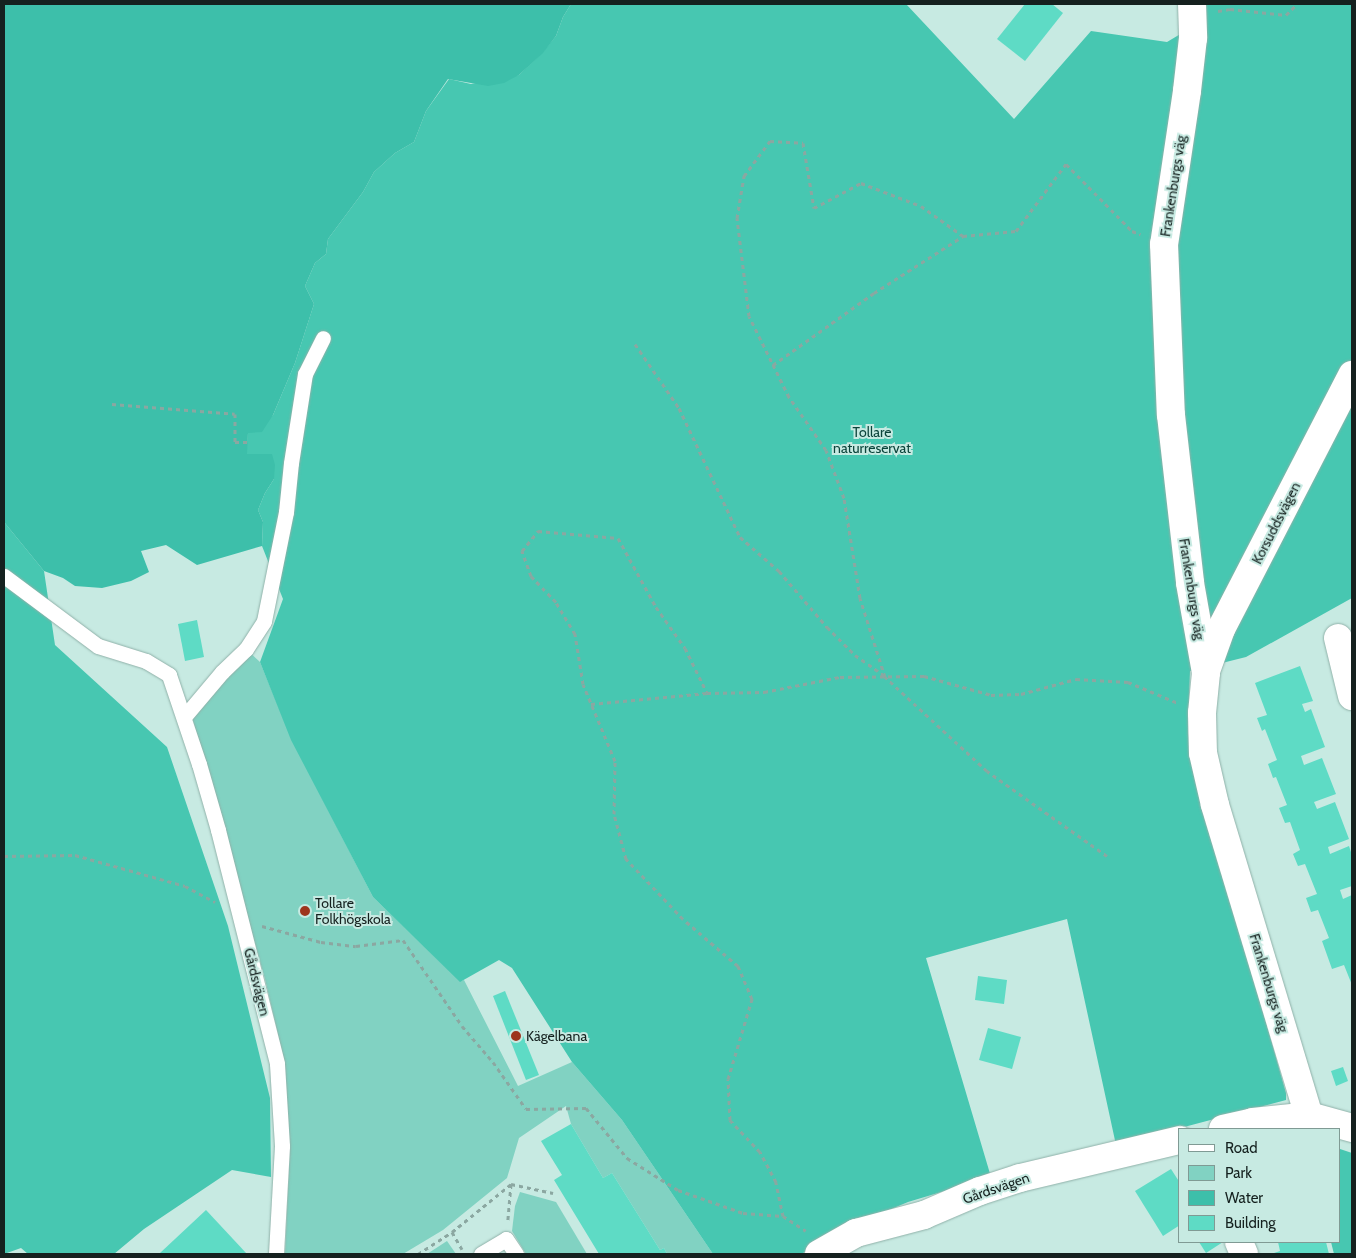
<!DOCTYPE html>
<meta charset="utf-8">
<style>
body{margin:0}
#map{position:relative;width:1356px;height:1258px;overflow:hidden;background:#c7eae2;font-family:Cabin,sans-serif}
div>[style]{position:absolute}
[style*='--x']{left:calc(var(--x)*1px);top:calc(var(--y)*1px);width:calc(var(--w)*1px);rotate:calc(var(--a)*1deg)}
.green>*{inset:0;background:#81d2c2}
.forest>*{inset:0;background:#47c7b1}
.water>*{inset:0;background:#3dbfaa}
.building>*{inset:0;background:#5edbc5}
.path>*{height:3px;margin-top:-1.5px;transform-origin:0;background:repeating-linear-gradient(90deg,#8ba7a1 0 4px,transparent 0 8px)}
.roads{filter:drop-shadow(0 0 1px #90b1a9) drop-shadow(0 0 1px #90b1a9)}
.service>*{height:15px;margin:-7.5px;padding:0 7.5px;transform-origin:7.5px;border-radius:7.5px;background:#fff}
.minor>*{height:28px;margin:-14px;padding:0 14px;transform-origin:14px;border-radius:14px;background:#fff}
.dots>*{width:14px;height:14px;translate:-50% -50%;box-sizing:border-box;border:2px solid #c7eae2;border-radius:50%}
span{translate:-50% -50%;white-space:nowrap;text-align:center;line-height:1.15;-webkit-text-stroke:4px #c7eae2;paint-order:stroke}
.street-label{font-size:14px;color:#15211f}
.park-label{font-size:14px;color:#0b443b}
.poi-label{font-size:14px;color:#15211f}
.left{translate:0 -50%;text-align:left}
.frame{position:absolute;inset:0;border:5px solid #15211f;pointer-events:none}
.legend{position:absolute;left:1178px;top:1128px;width:162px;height:115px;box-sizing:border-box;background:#c7eae2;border:1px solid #809a94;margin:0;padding:6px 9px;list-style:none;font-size:15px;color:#15211f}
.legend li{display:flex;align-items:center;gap:10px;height:25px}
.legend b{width:25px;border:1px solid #809a94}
</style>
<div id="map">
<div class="green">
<div style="clip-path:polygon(249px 652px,260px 662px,292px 740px,373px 897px,460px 981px,464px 980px,518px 1086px,572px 1062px,622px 1120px,713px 1254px,667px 1254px,664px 1248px,660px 1250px,612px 1173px,603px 1178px,571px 1124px,566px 1106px,519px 1138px,507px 1178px,443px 1230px,403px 1254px,285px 1254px,290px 1147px,284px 1060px,265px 979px,192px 717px)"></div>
<div style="clip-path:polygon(520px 1192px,556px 1202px,587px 1254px,526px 1254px,512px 1231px,515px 1206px)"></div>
<div style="clip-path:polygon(447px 1241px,456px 1254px,427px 1254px)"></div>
</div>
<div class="forest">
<div style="clip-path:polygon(571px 4px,906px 4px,1014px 119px,1091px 31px,1167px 42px,1204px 20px,1202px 4px,1352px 4px,1352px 598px,1246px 657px,1190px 671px,1188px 733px,1197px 778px,1286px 1093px,1286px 1100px,1116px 1145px,1067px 919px,926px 958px,991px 1177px,908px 1202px,820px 1239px,802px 1254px,713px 1254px,622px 1120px,572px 1062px,512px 968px,499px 960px,460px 982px,373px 897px,291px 740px,260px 662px,283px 599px,262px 546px,263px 522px,258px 510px,265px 493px,274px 479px,246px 454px,248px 433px,273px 415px,295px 363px,314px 304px,305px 286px,315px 263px,326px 254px,328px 239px,363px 192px,374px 172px,395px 153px,414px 142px,426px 111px,449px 79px,471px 84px,519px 75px,542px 53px,556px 36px,563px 17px)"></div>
<div style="clip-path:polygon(4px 522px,44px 571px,55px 645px,167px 747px,228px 926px,270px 1098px,271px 1177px,232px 1170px,144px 1229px,114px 1254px,28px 1254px,21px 1248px,4px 1254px)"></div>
<div style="clip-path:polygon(1340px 1149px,1352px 1153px,1352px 1254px,1334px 1254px,1331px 1242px,1340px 1242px)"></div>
</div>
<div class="water">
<div style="clip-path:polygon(4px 4px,571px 4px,563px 17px,556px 36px,543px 53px,519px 75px,504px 83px,488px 86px,448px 79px,426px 111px,414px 142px,395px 153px,374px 172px,363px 192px,328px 239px,326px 254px,315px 263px,305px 286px,314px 304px,295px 363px,273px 415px,262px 432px,248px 433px,247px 454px,272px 454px,275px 465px,274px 479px,265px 493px,258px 510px,263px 522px,262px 546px,197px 565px,166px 545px,141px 551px,149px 572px,131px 581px,102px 588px,75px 586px,63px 578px,44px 571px,4px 522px)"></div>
</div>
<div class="building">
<div style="clip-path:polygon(1025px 4px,1052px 4px,1063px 13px,1025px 61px,997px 39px)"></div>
<div style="clip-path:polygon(197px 620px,204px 657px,185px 661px,178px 624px)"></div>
<div style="clip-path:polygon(1300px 666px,1313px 701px,1302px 704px,1305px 712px,1311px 709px,1325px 747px,1301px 756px,1304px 765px,1322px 758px,1336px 794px,1314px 802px,1317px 809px,1335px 802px,1349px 839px,1328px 847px,1330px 854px,1349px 846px,1352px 855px,1352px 886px,1340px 890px,1343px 899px,1352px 895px,1352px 985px,1344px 965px,1332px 969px,1322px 941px,1329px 938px,1318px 910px,1311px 912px,1306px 898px,1317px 894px,1305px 864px,1298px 866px,1293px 854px,1300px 850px,1290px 822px,1285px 823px,1279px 808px,1287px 805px,1276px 777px,1273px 778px,1268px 764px,1277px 760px,1265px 729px,1262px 731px,1257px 718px,1267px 715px,1255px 683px)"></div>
<div style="clip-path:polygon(978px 976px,1007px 980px,1004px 1004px,975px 1000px)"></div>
<div style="clip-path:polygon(505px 991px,539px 1075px,526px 1080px,493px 996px)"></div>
<div style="clip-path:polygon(988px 1028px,1021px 1037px,1012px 1069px,979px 1060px)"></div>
<div style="clip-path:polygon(1343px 1067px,1348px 1081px,1336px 1086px,1331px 1071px)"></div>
<div style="clip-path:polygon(571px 1124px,603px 1178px,612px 1173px,660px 1250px,664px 1248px,667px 1254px,599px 1254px,554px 1180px,562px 1175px,541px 1141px)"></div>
<div style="clip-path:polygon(1171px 1169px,1180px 1183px,1180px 1225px,1163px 1236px,1135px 1191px)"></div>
<div style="clip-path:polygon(206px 1210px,247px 1254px,161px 1254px,160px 1253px)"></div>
<div style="clip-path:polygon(1199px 1242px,1223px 1242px,1206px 1253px)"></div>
<div style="clip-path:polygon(1278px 1242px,1326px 1242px,1329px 1254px,1271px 1254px,1280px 1251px)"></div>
</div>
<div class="path">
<div style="--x:1218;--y:11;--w:12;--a:-9"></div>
<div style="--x:1230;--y:9;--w:56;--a:6.1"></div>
<div style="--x:1286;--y:15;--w:16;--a:-45"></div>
<div style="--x:635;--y:344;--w:78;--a:55.5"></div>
<div style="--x:679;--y:408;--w:143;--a:64.7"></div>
<div style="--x:740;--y:537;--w:52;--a:41.1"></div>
<div style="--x:779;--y:571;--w:74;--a:49.4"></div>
<div style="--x:827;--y:627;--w:40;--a:45"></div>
<div style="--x:855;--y:655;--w:37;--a:35"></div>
<div style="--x:773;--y:365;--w:124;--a:-35.5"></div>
<div style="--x:874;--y:293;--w:106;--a:-32.6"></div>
<div style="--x:112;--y:404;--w:123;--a:4.6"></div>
<div style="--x:235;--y:414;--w:28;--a:90"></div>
<div style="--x:235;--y:442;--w:12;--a:0"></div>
<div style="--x:591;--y:704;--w:117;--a:-5.4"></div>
<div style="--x:4;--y:856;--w:71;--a:-0.8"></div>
<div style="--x:75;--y:855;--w:114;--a:15.7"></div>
<div style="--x:185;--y:886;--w:34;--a:28"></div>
<div style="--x:1107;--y:856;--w:147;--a:-144.7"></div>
<div style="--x:987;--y:771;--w:139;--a:-137.3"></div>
<div style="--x:885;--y:677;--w:83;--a:-107.6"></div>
<div style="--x:860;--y:598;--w:101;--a:-99.1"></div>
<div style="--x:844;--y:498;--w:51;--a:-110.6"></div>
<div style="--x:826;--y:450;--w:65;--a:-124.9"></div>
<div style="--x:789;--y:397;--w:90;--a:-116.3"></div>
<div style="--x:749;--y:316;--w:99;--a:-97"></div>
<div style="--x:737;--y:218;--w:43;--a:-80.5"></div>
<div style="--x:744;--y:176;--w:44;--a:-53.4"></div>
<div style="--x:770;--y:141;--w:33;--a:3"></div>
<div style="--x:803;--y:143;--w:66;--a:80.4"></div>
<div style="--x:814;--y:208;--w:53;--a:-28"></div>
<div style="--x:861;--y:183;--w:64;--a:21"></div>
<div style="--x:921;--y:206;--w:52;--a:35.5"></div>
<div style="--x:963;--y:236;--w:53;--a:-5.4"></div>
<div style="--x:1016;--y:231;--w:84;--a:-53.3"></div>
<div style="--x:1066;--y:164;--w:94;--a:45.4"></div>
<div style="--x:1132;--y:231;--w:9;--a:21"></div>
<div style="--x:262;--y:926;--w:61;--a:15.2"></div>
<div style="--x:321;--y:942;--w:35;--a:7"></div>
<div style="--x:356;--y:946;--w:47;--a:-7.3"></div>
<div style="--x:403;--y:940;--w:104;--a:55.5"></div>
<div style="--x:462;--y:1026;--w:48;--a:49.3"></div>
<div style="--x:493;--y:1062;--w:57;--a:54.9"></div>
<div style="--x:526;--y:1109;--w:60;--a:-1"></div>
<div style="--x:586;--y:1108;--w:65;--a:50.6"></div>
<div style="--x:627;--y:1158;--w:60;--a:32.1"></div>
<div style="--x:678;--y:1190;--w:69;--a:19.5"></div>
<div style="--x:743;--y:1213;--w:40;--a:4.3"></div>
<div style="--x:783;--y:1216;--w:27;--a:33"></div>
<div style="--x:511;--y:1184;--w:43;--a:12.1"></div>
<div style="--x:783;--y:1216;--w:35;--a:-102"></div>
<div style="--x:776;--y:1182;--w:34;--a:-118"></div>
<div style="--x:760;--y:1152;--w:44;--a:-133.2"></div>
<div style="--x:730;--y:1120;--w:41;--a:-92.8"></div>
<div style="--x:728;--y:1079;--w:84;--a:-73.3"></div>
<div style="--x:752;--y:999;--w:36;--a:-113"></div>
<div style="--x:738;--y:966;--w:72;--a:-139.5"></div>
<div style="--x:683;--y:919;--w:83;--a:-133.5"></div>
<div style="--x:626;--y:859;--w:47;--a:-104.9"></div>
<div style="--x:614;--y:814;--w:53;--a:-88.9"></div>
<div style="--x:615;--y:761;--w:83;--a:-112.6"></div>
<div style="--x:583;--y:684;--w:51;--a:-99.1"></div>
<div style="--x:575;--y:634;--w:37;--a:-121"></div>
<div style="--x:556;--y:602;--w:36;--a:-134"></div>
<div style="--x:531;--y:576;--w:27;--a:-110"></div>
<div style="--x:522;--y:551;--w:26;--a:-51"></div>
<div style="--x:538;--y:531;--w:80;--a:5"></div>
<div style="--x:618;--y:538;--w:79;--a:61.2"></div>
<div style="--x:656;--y:607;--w:50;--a:54.7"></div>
<div style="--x:685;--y:648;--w:50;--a:63.9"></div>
<div style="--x:707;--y:693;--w:57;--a:-1"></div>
<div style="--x:764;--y:692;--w:77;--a:-11.2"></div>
<div style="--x:840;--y:677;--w:84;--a:-0.7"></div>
<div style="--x:924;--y:676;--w:70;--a:15.8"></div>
<div style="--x:991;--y:695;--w:30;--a:-2"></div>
<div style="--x:1021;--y:694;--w:57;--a:-15.3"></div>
<div style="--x:1076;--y:679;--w:52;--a:3.3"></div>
<div style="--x:1128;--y:682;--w:54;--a:22.8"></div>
<div style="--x:452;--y:1232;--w:20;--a:60"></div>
<div style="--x:418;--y:1254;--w:40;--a:-32.9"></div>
<div style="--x:452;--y:1232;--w:76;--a:-39.1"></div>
<div style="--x:511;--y:1184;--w:36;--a:95"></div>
</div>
<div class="roads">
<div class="service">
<div style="--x:4;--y:576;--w:117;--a:36.7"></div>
<div style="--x:98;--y:646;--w:50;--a:17.4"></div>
<div style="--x:146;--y:661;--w:27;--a:31"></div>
<div style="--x:169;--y:675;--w:94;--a:71.4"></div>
<div style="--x:199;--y:764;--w:69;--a:73.9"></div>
<div style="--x:218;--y:830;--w:241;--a:75.8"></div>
<div style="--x:277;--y:1064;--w:82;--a:86.5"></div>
<div style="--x:282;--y:1146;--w:108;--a:93.2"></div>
<div style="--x:184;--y:717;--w:59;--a:-49.8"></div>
<div style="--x:222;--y:672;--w:33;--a:-44"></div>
<div style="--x:246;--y:649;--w:33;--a:-57"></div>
<div style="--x:264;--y:621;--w:111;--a:-78.6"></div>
<div style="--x:286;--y:512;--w:49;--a:-84.2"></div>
<div style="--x:291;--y:463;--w:90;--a:-81.1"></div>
<div style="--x:305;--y:374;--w:40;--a:-63.4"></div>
<div style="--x:481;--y:1254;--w:29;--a:-31"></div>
<div style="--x:506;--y:1239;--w:18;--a:56"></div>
</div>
<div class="minor">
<div style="--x:1192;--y:4;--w:34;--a:88"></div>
<div style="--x:1193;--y:38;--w:53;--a:96.5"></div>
<div style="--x:1187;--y:91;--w:155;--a:98.5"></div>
<div style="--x:1164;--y:244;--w:171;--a:87.7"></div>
<div style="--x:1171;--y:415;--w:169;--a:83.5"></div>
<div style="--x:1190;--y:583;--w:91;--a:79.9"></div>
<div style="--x:1206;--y:673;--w:40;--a:95.7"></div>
<div style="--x:1202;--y:713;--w:40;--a:88.6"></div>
<div style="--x:1203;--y:753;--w:53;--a:77"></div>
<div style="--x:1215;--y:805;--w:325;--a:73.2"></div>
<div style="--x:1309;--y:1116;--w:45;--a:15.6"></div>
<div style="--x:1338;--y:638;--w:60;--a:76.4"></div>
<div style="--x:1206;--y:671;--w:45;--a:-70.3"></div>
<div style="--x:1221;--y:629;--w:286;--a:-62.7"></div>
<div style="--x:1223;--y:1129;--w:31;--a:-13"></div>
<div style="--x:1253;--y:1122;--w:56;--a:-6.1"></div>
<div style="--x:1239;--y:1242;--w:13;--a:67"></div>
<div style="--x:819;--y:1254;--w:43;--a:-29.6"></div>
<div style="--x:856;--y:1233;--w:70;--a:-14.8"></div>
<div style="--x:924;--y:1215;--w:61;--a:-23.2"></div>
<div style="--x:980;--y:1191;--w:42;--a:-18"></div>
<div style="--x:1020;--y:1178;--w:164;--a:-13.4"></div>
</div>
</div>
<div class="dots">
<div style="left:305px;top:911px;background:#9d351d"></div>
<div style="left:516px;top:1036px;background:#9d351d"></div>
</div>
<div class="street-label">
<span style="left:1173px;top:186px;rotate:-81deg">Frankenburgs väg</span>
<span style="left:1276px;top:523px;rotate:-63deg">Korsuddsvägen</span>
<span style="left:1192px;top:589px;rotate:81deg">Frankenburgs väg</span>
<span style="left:257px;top:982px;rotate:76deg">Gårdsvägen</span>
<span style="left:1269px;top:983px;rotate:73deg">Frankenburgs väg</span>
<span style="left:996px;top:1188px;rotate:-19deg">Gårdsvägen</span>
</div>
<div class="park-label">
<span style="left:872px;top:440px">Tollare<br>naturreservat</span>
</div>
<div class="poi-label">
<span class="left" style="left:315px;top:911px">Tollare<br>Folkhögskola</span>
<span class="left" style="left:526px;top:1036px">Kägelbana</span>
</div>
<div class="frame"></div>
<ul class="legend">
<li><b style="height:6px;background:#fff"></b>Road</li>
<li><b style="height:14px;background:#81d2c2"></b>Park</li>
<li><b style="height:14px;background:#3dbfaa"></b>Water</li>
<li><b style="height:14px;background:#5edbc5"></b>Building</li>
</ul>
</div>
